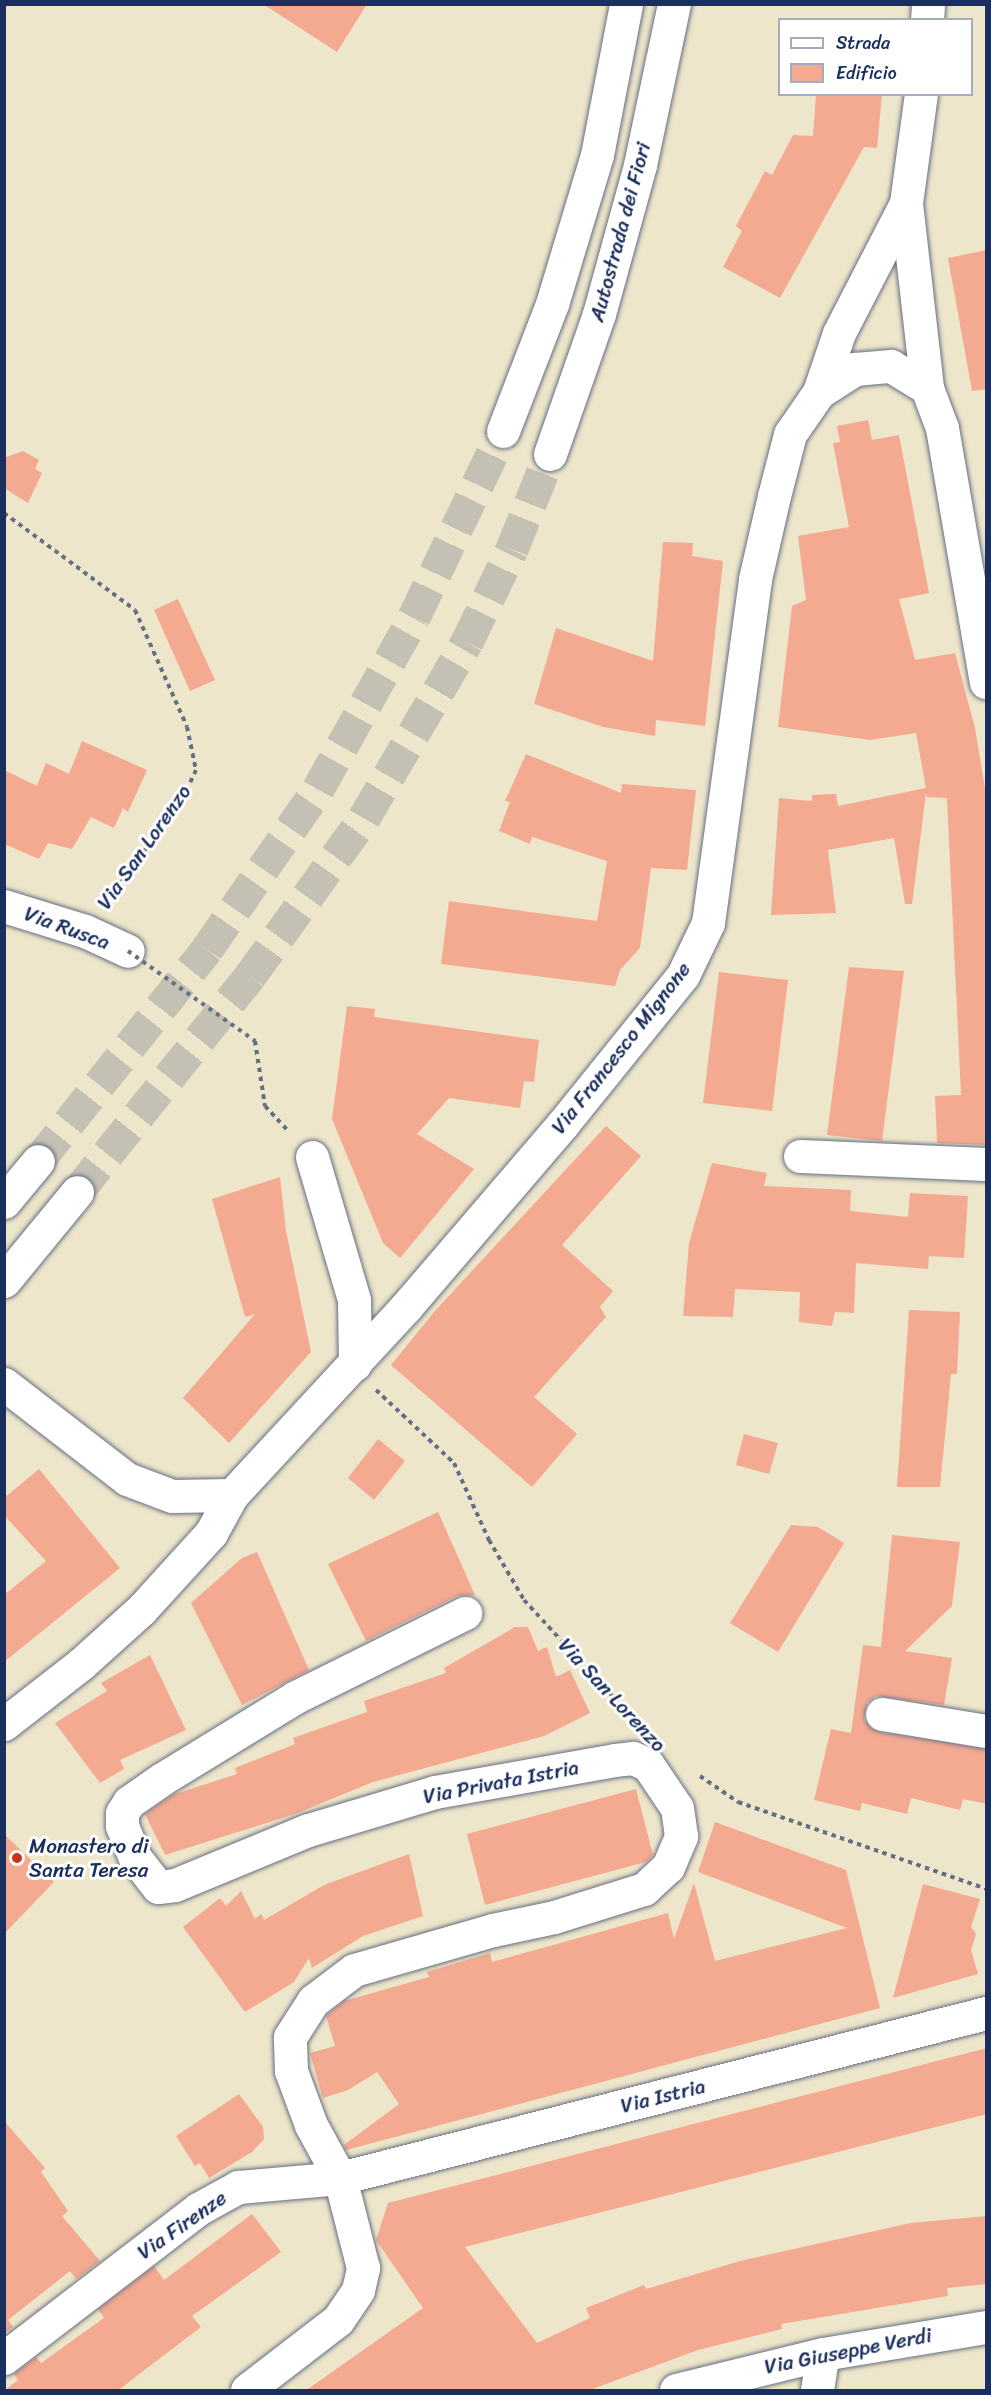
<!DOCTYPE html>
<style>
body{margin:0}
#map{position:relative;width:991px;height:2395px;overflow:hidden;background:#eee6ca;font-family:Sriracha,sans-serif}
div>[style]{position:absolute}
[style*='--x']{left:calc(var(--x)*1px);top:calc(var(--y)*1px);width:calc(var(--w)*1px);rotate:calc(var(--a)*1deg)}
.building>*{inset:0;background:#f4a991}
.highway-tunnel>*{height:33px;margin-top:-16.5px;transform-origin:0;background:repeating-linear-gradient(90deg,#c4c1b4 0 33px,transparent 0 49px)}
.path>*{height:4px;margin-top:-2px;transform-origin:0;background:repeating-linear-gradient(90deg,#656f84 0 4.5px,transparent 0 9px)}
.roads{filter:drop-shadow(0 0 2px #656f84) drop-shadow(0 0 2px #656f84)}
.street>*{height:33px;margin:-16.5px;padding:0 16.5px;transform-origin:16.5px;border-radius:16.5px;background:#fff}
.secondary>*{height:33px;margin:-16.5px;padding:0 16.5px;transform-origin:16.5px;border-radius:16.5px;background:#fff}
.highway>*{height:33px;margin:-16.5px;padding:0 16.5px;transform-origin:16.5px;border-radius:16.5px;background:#fff}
.path-bridge>*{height:4px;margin-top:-2px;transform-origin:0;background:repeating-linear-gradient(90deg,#656f84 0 4.5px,transparent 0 9px)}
.dots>*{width:16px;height:16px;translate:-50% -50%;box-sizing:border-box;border:3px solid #fff;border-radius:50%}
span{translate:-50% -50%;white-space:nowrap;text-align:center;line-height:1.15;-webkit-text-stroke:6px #fff;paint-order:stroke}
.street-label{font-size:21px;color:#1b2f5e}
.poi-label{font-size:21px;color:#1b2f5e}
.left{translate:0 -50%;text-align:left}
.frame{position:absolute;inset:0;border:6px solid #1b2f5e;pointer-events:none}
.legend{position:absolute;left:778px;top:18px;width:195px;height:78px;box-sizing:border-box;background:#fff;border:2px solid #a4acbf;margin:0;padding:8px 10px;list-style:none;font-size:18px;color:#1b2f5e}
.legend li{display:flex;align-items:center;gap:12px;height:30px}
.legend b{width:30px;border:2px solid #a4acbf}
</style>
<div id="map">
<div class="building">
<div style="clip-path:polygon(263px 4px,367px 4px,337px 52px)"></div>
<div style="clip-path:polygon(816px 94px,882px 94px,877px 148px,864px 147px,780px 298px,723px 267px,742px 231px,736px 226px,765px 171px,772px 175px,793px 135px,813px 136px)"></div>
<div style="clip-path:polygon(987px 250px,987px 389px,972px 391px,948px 258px)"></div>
<div style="clip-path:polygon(868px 420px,872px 440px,899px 435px,929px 593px,899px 599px,915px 660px,955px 653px,975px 728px,987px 800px,987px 1145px,937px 1143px,935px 1096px,961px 1095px,947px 798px,927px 797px,926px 793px,912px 904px,905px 904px,894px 838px,828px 850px,836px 913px,771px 915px,779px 798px,812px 801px,812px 795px,836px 794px,838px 806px,926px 788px,916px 733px,870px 740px,778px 727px,792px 606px,806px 600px,798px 536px,849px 527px,833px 443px,840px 442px,837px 426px)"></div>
<div style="clip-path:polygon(23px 451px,39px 460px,35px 469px,42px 473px,28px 503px,4px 488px,4px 458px)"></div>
<div style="clip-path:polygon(663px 542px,693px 543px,692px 556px,723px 561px,705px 726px,656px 720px,655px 736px,603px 727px,534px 704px,556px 628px,653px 661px)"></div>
<div style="clip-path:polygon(178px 599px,215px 680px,190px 691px,154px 610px)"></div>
<div style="clip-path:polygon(82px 741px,147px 770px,128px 812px,123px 808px,114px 828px,91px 817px,72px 849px,48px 843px,39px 859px,4px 844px,4px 770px,37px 786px,46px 763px,69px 774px)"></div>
<div style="clip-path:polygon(526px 754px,621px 793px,622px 784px,696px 790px,687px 870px,651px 868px,640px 948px,620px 970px,615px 986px,441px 964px,449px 901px,597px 921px,607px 861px,532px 837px,530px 844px,499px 831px,510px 802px,505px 801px)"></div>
<div style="clip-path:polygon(849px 967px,904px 971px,882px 1141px,827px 1135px)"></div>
<div style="clip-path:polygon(719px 972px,788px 980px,772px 1111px,703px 1103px)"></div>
<div style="clip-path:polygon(347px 1006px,375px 1009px,374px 1017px,539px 1040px,534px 1082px,524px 1081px,520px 1108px,449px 1098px,417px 1134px,474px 1169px,400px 1258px,383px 1243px,332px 1119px)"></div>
<div style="clip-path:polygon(606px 1126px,641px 1156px,562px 1245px,613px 1291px,600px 1307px,606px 1317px,534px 1397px,577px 1434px,532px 1487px,391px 1365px,434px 1312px)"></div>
<div style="clip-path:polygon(712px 1163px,767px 1173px,764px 1186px,851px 1190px,850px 1211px,908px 1217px,910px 1193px,968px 1196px,964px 1258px,929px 1256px,928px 1269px,856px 1263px,854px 1313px,835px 1312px,832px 1326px,799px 1322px,800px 1292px,735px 1289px,733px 1317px,683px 1316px,689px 1243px)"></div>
<div style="clip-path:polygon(280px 1177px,286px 1231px,311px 1352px,229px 1443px,183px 1398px,255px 1314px,245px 1317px,212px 1199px)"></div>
<div style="clip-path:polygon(909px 1310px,960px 1312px,957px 1374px,951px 1374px,940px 1487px,897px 1487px)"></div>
<div style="clip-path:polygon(744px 1434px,778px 1443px,769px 1474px,736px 1465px)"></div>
<div style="clip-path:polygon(378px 1439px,405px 1461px,374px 1500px,348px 1478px)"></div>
<div style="clip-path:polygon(39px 1469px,120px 1568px,4px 1662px,4px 1595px,46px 1561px,4px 1515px,4px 1498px)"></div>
<div style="clip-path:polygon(438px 1512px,475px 1595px,457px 1596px,366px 1641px,328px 1564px)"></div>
<div style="clip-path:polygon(791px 1525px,818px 1527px,844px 1543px,778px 1652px,730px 1623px)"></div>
<div style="clip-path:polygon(892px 1535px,960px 1542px,952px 1606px,905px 1651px,952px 1658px,944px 1705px,876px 1696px,867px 1703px,864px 1720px,879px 1732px,987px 1749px,987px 1804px,963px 1799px,960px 1810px,911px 1798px,907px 1814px,862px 1803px,860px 1811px,814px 1800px,831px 1729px,851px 1733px,863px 1645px,881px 1647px)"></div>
<div style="clip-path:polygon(257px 1552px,309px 1670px,242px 1705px,191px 1603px,242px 1558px)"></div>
<div style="clip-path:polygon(515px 1627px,528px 1627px,538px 1651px,547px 1647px,556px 1677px,570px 1670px,590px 1713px,544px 1736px,373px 1782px,295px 1814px,165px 1855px,145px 1814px,172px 1795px,237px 1774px,235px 1768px,295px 1744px,293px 1738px,367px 1712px,364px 1701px,446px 1673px,444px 1668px)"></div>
<div style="clip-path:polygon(150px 1655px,186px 1730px,120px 1760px,124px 1769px,100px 1783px,55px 1723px,107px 1691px,101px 1683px)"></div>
<div style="clip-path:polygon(636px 1789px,653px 1855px,646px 1862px,485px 1905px,467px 1834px)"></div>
<div style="clip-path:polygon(715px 1822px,846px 1870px,880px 2008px,346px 2150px,344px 2145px,399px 2104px,377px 2072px,348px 2090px,323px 2098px,310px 2053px,335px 2046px,326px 2016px,344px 2001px,429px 1977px,427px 1972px,490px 1953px,492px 1962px,668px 1913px,674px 1939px,694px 1883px,715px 1961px,847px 1928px,698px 1872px)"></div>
<div style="clip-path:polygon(4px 1834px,54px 1882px,4px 1934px)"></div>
<div style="clip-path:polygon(409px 1854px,423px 1916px,363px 1936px,312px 1968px,309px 1958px,294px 1982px,245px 2012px,183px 1927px,220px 1898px,226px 1906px,241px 1891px,255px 1919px,261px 1914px,264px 1920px,324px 1885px)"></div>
<div style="clip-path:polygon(923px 1884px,980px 1899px,971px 1927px,976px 1934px,971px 1950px,978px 1974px,893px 1998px)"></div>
<div style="clip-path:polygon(987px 2048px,987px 2114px,465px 2247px,537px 2343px,590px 2318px,586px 2308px,644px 2285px,646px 2289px,740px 2261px,911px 2223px,987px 2216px,987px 2284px,947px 2288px,948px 2296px,781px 2324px,782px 2329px,698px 2350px,587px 2391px,305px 2391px,423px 2308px,376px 2240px,388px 2203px)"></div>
<div style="clip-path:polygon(239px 2094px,263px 2127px,264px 2139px,252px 2152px,209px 2178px,200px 2163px,195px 2166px,176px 2136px)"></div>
<div style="clip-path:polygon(4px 2121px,45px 2168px,41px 2172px,68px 2211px,62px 2216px,100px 2261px,76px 2279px,70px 2271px,8px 2320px,13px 2327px,4px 2334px)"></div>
<div style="clip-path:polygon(252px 2214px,281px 2252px,192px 2316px,201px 2327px,117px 2391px,4px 2391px,18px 2380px,14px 2374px,36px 2357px,41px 2363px,104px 2318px,98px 2309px,154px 2266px,164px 2280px)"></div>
</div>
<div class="highway-tunnel">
<div style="--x:38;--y:1161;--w:271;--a:-51.4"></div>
<div style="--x:207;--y:949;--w:195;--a:-55.2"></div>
<div style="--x:318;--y:789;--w:197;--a:-60.8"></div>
<div style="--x:414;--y:617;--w:206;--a:-64.4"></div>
<div style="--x:77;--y:1192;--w:277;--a:-51.3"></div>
<div style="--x:250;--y:976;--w:195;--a:-54.2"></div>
<div style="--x:364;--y:818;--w:204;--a:-59.7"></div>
<div style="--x:467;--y:642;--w:103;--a:-64.2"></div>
<div style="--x:512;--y:549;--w:102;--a:-68.2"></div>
</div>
<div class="path">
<div style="--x:4;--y:513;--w:163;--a:36.5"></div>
<div style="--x:135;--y:610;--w:128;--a:66"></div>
<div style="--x:187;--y:727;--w:44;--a:78.2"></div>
<div style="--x:196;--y:770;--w:31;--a:115"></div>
<div style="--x:183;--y:798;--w:132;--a:126.3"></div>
<div style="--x:255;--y:1041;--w:66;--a:81.3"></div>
<div style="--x:265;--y:1106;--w:35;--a:47"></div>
<div style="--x:376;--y:1390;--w:107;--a:43.1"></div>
<div style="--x:454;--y:1463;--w:85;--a:65.6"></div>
<div style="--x:489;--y:1540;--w:69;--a:59.7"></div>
<div style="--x:524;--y:1600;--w:167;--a:47.4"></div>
<div style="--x:700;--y:1776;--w:46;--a:34.4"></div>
<div style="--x:738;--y:1802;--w:263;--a:19.3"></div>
</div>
<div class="roads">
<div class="street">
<div style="--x:927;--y:20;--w:16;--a:-86"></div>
<div style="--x:906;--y:203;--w:110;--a:-82.2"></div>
<div style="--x:819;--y:392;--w:62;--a:-71.3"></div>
<div style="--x:839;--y:333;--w:146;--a:-62.7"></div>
<div style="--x:906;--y:203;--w:186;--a:83.5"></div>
<div style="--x:4;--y:906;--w:85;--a:17.2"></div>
<div style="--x:85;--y:931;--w:47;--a:24.9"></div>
<div style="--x:800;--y:1156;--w:186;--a:2.5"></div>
<div style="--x:312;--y:1157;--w:149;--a:73.6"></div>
<div style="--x:354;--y:1300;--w:64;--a:89.1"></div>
<div style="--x:4;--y:1384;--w:155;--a:37.7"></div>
<div style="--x:127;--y:1479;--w:48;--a:20.7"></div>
<div style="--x:172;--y:1496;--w:60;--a:-1"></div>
<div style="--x:232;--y:1495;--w:256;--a:-47.2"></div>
<div style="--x:406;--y:1307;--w:240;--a:-49.4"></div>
<div style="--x:562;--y:1125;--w:193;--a:-51.1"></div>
<div style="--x:683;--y:975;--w:58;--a:-64.3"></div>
<div style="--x:708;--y:923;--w:347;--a:-82.2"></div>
<div style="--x:755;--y:579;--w:85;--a:-77.1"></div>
<div style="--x:774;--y:496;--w:64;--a:-75.5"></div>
<div style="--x:790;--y:434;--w:51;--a:-55.4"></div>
<div style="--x:819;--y:392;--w:43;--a:-32.6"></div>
<div style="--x:855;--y:369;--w:36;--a:-5"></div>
<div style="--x:891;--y:366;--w:42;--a:31.4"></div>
<div style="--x:927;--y:388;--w:43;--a:69.4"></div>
<div style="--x:942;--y:428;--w:258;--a:80.2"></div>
<div style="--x:882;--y:1714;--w:105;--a:9.3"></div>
<div style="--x:4;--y:1724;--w:98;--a:-37.9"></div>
<div style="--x:81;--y:1664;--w:81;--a:-42"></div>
<div style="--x:141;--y:1610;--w:104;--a:-47.7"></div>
<div style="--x:211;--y:1533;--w:43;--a:-61.1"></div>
<div style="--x:4;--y:2358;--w:245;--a:-37.5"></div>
<div style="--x:198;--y:2209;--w:46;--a:-28.8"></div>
<div style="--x:238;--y:2187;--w:102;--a:-5"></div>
<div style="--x:340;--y:2178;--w:667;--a:-14.33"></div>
<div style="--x:247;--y:2390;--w:115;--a:-37.6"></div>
<div style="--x:338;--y:2320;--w:36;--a:-56"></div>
<div style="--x:358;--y:2290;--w:23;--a:-77"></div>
<div style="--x:363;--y:2268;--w:93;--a:-104.3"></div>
<div style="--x:340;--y:2178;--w:60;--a:-118.7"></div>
<div style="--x:311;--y:2125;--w:58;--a:-110.3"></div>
<div style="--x:291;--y:2071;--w:34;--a:-92"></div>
<div style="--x:290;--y:2037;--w:43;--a:-57.4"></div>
<div style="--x:313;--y:2001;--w:51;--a:-37.1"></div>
<div style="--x:354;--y:1970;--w:145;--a:-16.1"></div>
<div style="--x:493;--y:1930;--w:62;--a:-12"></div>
<div style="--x:554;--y:1917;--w:94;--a:-17.3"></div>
<div style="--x:644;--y:1889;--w:33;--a:-43"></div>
<div style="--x:668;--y:1867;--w:34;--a:-67"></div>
<div style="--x:681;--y:1836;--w:28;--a:-98"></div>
<div style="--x:677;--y:1808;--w:52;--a:-124"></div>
<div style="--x:648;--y:1765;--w:17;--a:-155"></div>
<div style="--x:633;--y:1758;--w:18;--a:174"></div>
<div style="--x:615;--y:1760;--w:183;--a:169.9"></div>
<div style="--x:435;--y:1792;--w:133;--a:163.3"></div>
<div style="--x:308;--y:1830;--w:144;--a:157.5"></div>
<div style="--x:175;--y:1885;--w:17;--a:173"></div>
<div style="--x:158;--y:1887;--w:37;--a:-128"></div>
<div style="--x:135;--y:1858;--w:35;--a:-112"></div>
<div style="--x:122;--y:1826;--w:13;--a:-90"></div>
<div style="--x:122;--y:1813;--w:13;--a:-58"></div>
<div style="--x:129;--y:1802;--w:40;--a:-34.9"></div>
<div style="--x:162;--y:1779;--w:157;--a:-31.5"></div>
<div style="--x:296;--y:1697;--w:189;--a:-26.4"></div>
</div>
<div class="secondary">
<div style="--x:676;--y:2390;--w:151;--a:-13.8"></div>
<div style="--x:823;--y:2354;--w:165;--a:-9.4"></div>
<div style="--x:817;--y:2390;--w:36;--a:-81"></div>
</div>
<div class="highway">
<div style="--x:503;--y:431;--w:136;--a:-68.9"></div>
<div style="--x:552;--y:304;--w:156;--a:-73.2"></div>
<div style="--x:597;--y:155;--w:154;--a:-79.1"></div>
<div style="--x:550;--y:454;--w:148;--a:-70.7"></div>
<div style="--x:599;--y:314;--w:155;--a:-74.6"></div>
<div style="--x:640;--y:165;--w:165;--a:-78.1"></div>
<div style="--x:4;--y:1202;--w:53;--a:-50.3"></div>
<div style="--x:4;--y:1281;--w:115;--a:-50.6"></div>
</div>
</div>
<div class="path-bridge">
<div style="--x:128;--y:951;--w:156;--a:35.3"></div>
</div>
<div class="dots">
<div style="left:17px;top:1858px;background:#c8321e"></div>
</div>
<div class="street-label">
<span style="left:620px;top:232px;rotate:-75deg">Autostrada dei Fiori</span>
<span style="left:144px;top:847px;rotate:-55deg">Via San Lorenzo</span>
<span style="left:67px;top:928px;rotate:20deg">Via Rusca</span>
<span style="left:621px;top:1048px;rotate:-52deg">Via Francesco Mignone</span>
<span style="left:612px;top:1695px;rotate:47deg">Via San Lorenzo</span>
<span style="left:501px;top:1782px;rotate:-11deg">Via Privata Istria</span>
<span style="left:663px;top:2096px;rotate:-14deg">Via Istria</span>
<span style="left:182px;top:2225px;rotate:-35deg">Via Firenze</span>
<span style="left:848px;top:2351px;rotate:-11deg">Via Giuseppe Verdi</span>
</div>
<div class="poi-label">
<span class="left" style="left:29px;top:1858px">Monastero di<br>Santa Teresa</span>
</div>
<div class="frame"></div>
<ul class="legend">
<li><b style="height:8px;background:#fff"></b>Strada</li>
<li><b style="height:16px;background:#f4a991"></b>Edificio</li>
</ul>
</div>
